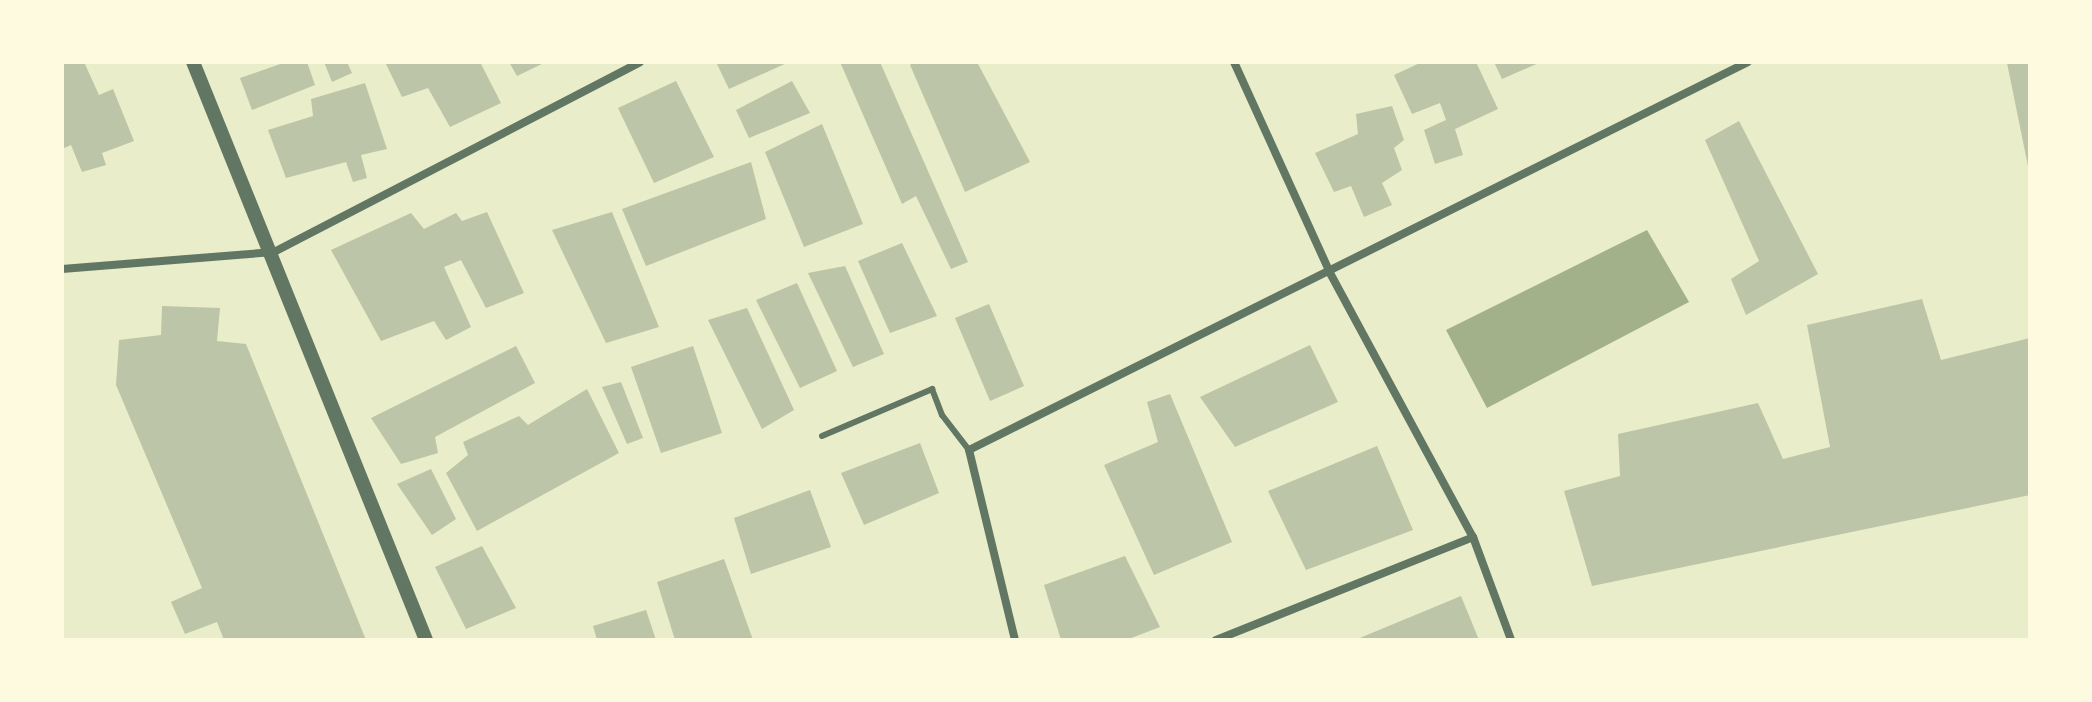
<!DOCTYPE html>
<style>
body{margin:0}
#map{position:relative;width:2092px;height:702px;overflow:hidden;background:#e9edc9;font-family:"DejaVu Sans",sans-serif}
div>[style]{position:absolute}
[style*='--x']{left:calc(var(--x)*1px);top:calc(var(--y)*1px);width:calc(var(--w)*1px);rotate:calc(var(--a)*1deg)}
.water>*{inset:0;background:#a3b18a}
.building>*{inset:0;background:#bcc5a7}
.service>*{height:6px;margin:-3px;padding:0 3px;transform-origin:3px;border-radius:3px;background:#617663}
.minor>*{height:8px;margin:-4px;padding:0 4px;transform-origin:4px;border-radius:4px;background:#617663}
.tertiary>*{height:14px;margin:-7px;padding:0 7px;transform-origin:7px;border-radius:7px;background:#617663}
span{translate:-50% -50%;white-space:nowrap;text-align:center;line-height:1.15;-webkit-text-stroke:7px #fefae0;paint-order:stroke}
.frame{position:absolute;inset:0;border:64px solid #fefae0;pointer-events:none}
</style>
<div id="map">
<div class="water">
<div style="clip-path:polygon(1647px 230px,1689px 302px,1487px 408px,1446px 330px)"></div>
</div>
<div class="building">
<div style="clip-path:polygon(62px 62px,84px 62px,99px 95px,113px 89px,134px 141px,102px 153px,106px 165px,82px 172px,71px 145px,62px 149px)"></div>
<div style="clip-path:polygon(286px 62px,307px 62px,315px 85px,252px 110px,240px 78px)"></div>
<div style="clip-path:polygon(324px 62px,347px 62px,352px 73px,332px 82px)"></div>
<div style="clip-path:polygon(385px 62px,480px 62px,501px 103px,450px 127px,428px 88px,402px 97px)"></div>
<div style="clip-path:polygon(509px 62px,546px 62px,517px 76px)"></div>
<div style="clip-path:polygon(721px 62px,789px 62px,729px 89px,717px 64px)"></div>
<div style="clip-path:polygon(840px 62px,880px 62px,968px 262px,951px 269px,916px 196px,902px 204px)"></div>
<div style="clip-path:polygon(914px 62px,977px 62px,1030px 162px,965px 192px,910px 65px)"></div>
<div style="clip-path:polygon(1422px 62px,1476px 62px,1498px 109px,1455px 129px,1463px 155px,1435px 164px,1424px 130px,1446px 120px,1440px 103px,1412px 114px,1394px 75px)"></div>
<div style="clip-path:polygon(1494px 62px,1541px 62px,1502px 79px)"></div>
<div style="clip-path:polygon(2030px 62px,2030px 171px,2029px 171px,2007px 63px)"></div>
<div style="clip-path:polygon(676px 81px,714px 157px,654px 183px,618px 108px)"></div>
<div style="clip-path:polygon(792px 81px,810px 113px,749px 138px,736px 110px)"></div>
<div style="clip-path:polygon(365px 83px,387px 149px,361px 155px,367px 178px,353px 182px,346px 162px,286px 178px,268px 130px,313px 116px,311px 99px)"></div>
<div style="clip-path:polygon(1392px 106px,1404px 140px,1394px 148px,1402px 170px,1382px 183px,1392px 205px,1364px 217px,1351px 186px,1334px 192px,1315px 153px,1358px 134px,1356px 114px)"></div>
<div style="clip-path:polygon(1739px 121px,1818px 274px,1746px 315px,1731px 279px,1759px 261px,1705px 140px)"></div>
<div style="clip-path:polygon(822px 124px,863px 224px,804px 247px,765px 152px)"></div>
<div style="clip-path:polygon(751px 162px,766px 219px,646px 266px,622px 209px)"></div>
<div style="clip-path:polygon(487px 212px,524px 293px,486px 308px,461px 260px,444px 267px,471px 327px,446px 340px,434px 321px,381px 341px,331px 250px,411px 213px,424px 229px,456px 213px,462px 221px)"></div>
<div style="clip-path:polygon(612px 212px,659px 327px,606px 343px,552px 230px)"></div>
<div style="clip-path:polygon(902px 243px,937px 316px,890px 333px,858px 261px)"></div>
<div style="clip-path:polygon(845px 266px,884px 354px,853px 367px,808px 273px)"></div>
<div style="clip-path:polygon(797px 283px,837px 371px,800px 388px,756px 300px)"></div>
<div style="clip-path:polygon(1922px 299px,1941px 360px,2030px 338px,2030px 495px,1592px 586px,1564px 491px,1620px 476px,1618px 434px,1758px 403px,1783px 459px,1830px 447px,1807px 325px)"></div>
<div style="clip-path:polygon(989px 304px,1024px 386px,990px 401px,955px 318px)"></div>
<div style="clip-path:polygon(162px 306px,220px 308px,217px 341px,246px 344px,366px 640px,224px 640px,217px 622px,185px 634px,171px 602px,202px 588px,116px 385px,119px 340px,161px 335px)"></div>
<div style="clip-path:polygon(747px 308px,794px 410px,762px 429px,708px 320px)"></div>
<div style="clip-path:polygon(1310px 345px,1338px 402px,1235px 447px,1200px 397px)"></div>
<div style="clip-path:polygon(516px 346px,535px 383px,435px 437px,438px 453px,401px 464px,371px 418px)"></div>
<div style="clip-path:polygon(693px 346px,722px 433px,661px 453px,631px 367px)"></div>
<div style="clip-path:polygon(621px 382px,643px 438px,627px 444px,602px 387px)"></div>
<div style="clip-path:polygon(587px 389px,619px 453px,477px 531px,446px 473px,468px 455px,463px 442px,519px 416px,528px 425px)"></div>
<div style="clip-path:polygon(1170px 394px,1232px 542px,1154px 575px,1104px 465px,1158px 442px,1147px 402px)"></div>
<div style="clip-path:polygon(920px 443px,939px 493px,864px 525px,841px 473px)"></div>
<div style="clip-path:polygon(1377px 446px,1413px 530px,1306px 570px,1268px 491px)"></div>
<div style="clip-path:polygon(431px 469px,456px 519px,432px 535px,397px 484px)"></div>
<div style="clip-path:polygon(810px 490px,831px 547px,751px 574px,734px 518px)"></div>
<div style="clip-path:polygon(482px 546px,516px 608px,466px 629px,435px 567px)"></div>
<div style="clip-path:polygon(1125px 556px,1160px 627px,1126px 640px,1061px 640px,1044px 585px)"></div>
<div style="clip-path:polygon(724px 559px,753px 640px,675px 640px,657px 582px)"></div>
<div style="clip-path:polygon(1461px 596px,1479px 640px,1355px 640px)"></div>
<div style="clip-path:polygon(646px 610px,656px 640px,597px 640px,593px 626px)"></div>
</div>
<div class="service">
<div style="--x:822;--y:436;--w:120;--a:-23.1"></div>
<div style="--x:932;--y:389;--w:28;--a:69"></div>
<div style="--x:942;--y:415;--w:44;--a:52.4"></div>
</div>
<div class="minor">
<div style="--x:1234;--y:62;--w:232;--a:65.5"></div>
<div style="--x:1330;--y:273;--w:300;--a:61.6"></div>
<div style="--x:1473;--y:537;--w:110;--a:69.7"></div>
<div style="--x:62;--y:269;--w:213;--a:-4.6"></div>
<div style="--x:274;--y:252;--w:412;--a:-27.4"></div>
<div style="--x:1015;--y:640;--w:195;--a:-103.6"></div>
<div style="--x:969;--y:450;--w:870;--a:-26.48"></div>
<div style="--x:1216;--y:640;--w:277;--a:-21.8"></div>
</div>
<div class="tertiary">
<div style="--x:193;--y:62;--w:623;--a:68.04"></div>
</div>
<div class="frame"></div>
</div>
